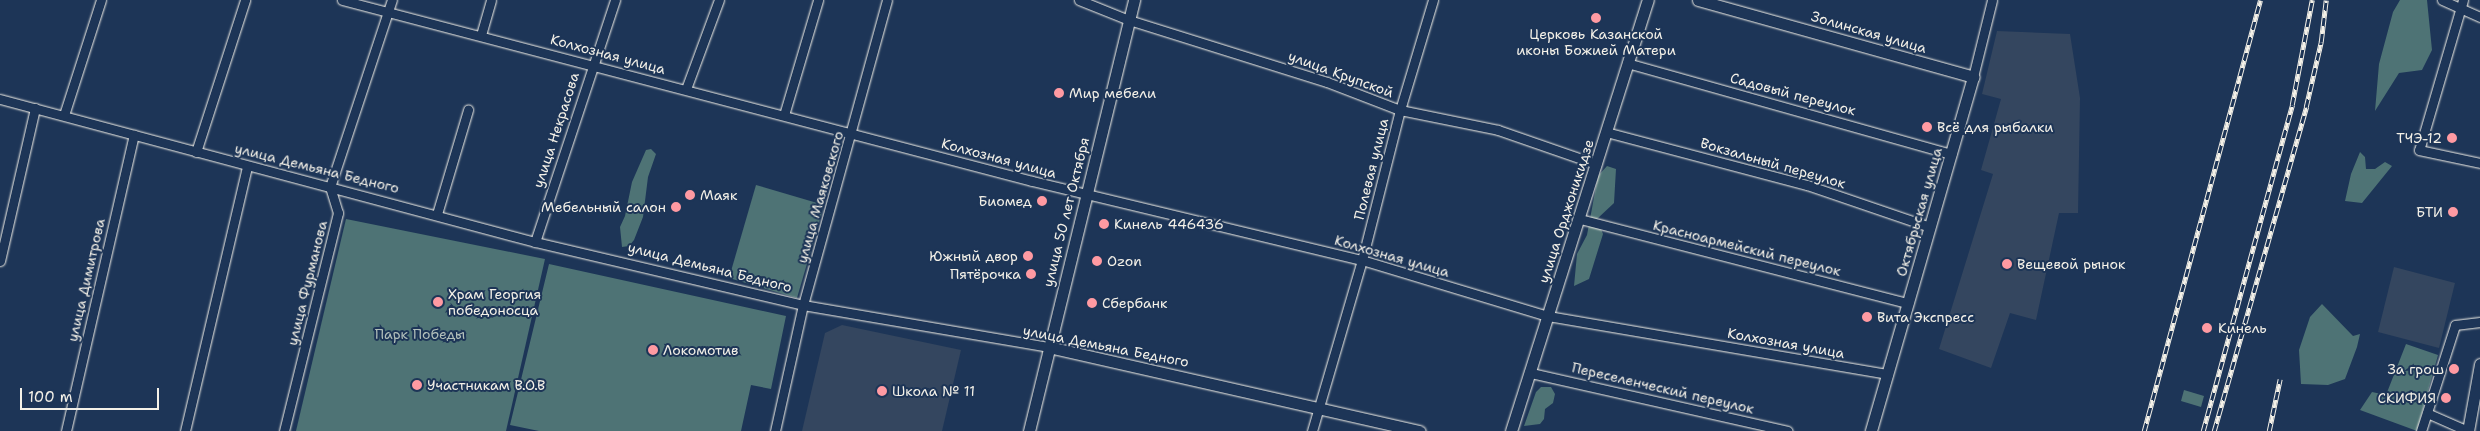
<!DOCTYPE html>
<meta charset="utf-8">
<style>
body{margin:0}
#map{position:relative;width:2480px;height:431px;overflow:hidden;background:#1d3557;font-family:"Shantell Sans",sans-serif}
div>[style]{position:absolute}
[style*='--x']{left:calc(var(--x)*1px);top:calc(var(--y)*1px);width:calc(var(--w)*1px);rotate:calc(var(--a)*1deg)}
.built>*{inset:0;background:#34465f}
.green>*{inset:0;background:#4e7375}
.roads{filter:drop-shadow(0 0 1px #f4f1e8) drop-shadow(0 0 1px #f4f1e8)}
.street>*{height:9px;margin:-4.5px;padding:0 4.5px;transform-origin:4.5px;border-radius:4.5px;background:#1d3557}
.secondary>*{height:11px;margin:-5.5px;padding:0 5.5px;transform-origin:5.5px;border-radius:5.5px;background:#1d3557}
.rail>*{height:4.5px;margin-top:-2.25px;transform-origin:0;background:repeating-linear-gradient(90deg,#1d3557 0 8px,#f4f1e8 0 16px);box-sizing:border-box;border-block:1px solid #f4f1e8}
.dots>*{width:14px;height:14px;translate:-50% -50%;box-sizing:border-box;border:2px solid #1d3557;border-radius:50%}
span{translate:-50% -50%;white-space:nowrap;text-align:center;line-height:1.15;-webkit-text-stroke:4px #1d3557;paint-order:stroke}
.street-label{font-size:14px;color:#f4f1e8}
.poi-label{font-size:14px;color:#f4f1e8}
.left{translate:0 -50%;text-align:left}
.right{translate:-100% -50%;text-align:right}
.park-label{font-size:14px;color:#b2bfba}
.scale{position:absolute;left:20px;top:388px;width:139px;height:22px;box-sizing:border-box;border:2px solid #f4f1e8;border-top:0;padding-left:6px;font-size:15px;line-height:18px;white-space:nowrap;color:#f4f1e8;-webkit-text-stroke:4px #1d3557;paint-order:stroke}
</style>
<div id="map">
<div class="built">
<div style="clip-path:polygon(1997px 31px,2070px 34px,2080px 98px,2078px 213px,2059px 213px,2036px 320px,2010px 313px,1991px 368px,1939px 349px,1993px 174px,1981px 170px,2001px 99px,1982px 94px)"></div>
<div style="clip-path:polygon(2394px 267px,2455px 283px,2439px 348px,2378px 332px)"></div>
<div style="clip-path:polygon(842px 325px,961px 350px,942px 431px,802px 431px,825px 333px)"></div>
</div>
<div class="green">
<div style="clip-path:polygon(2400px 0,2427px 0,2432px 50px,2422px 70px,2399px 73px,2375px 111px,2379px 64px,2393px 12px)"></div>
<div style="clip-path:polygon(651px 149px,656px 154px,648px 177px,643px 217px,634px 240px,629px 246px,622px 247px,620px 227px,625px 216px,632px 182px,646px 150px)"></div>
<div style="clip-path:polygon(2360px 152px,2365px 157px,2366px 169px,2375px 169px,2385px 162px,2392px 166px,2362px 203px,2345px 201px,2351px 174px)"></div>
<div style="clip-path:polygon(1607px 166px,1616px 169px,1614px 203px,1597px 219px,1603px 234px,1589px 279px,1574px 286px,1577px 254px,1587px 235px,1598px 176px)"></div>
<div style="clip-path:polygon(756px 185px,824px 205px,797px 298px,729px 278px)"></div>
<div style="clip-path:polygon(346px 219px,545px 259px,506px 431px,296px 431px)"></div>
<div style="clip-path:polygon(549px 264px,786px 316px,771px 389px,751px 385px,741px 431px,539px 431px,510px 425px)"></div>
<div style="clip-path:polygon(2322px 304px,2353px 336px,2360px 334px,2357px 347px,2345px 379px,2328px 385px,2301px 384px,2299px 350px,2310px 317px)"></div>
<div style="clip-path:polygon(2406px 344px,2438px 355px,2417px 431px,2360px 410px,2372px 392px,2386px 395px)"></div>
<div style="clip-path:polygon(1541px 387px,1551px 387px,1555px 394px,1553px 403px,1545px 409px,1544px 419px,1540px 424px,1524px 426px,1536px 392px)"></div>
<div style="clip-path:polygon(2184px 390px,2204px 396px,2201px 407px,2181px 401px)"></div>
</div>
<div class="roads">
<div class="street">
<div style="--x:342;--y:0;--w:713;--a:14.7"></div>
<div style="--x:1032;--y:181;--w:339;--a:13.5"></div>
<div style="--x:1362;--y:260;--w:194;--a:16.8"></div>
<div style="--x:1548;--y:316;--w:345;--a:9.7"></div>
<div style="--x:1079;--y:0;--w:54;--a:21.8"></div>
<div style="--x:1129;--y:20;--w:207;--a:17.4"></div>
<div style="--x:1327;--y:82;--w:78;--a:21"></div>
<div style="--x:1400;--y:110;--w:100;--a:11.5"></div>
<div style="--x:1498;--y:130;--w:104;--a:19.1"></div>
<div style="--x:2442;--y:0;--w:42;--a:24.1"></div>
<div style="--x:2463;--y:0;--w:156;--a:106.3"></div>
<div style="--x:2419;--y:150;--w:62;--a:12"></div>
<div style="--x:481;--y:35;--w:36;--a:-74"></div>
<div style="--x:1627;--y:63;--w:337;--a:15.7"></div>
<div style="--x:1973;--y:77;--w:79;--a:-76.1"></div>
<div style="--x:686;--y:89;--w:95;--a:-69.7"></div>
<div style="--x:0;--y:99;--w:554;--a:14.96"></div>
<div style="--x:535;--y:242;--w:275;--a:13.2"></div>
<div style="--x:803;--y:305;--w:250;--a:9.7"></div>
<div style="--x:64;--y:115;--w:121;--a:-72.2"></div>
<div style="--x:784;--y:115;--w:120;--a:-73.5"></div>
<div style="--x:1606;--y:132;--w:208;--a:14.8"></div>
<div style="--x:1807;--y:185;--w:130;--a:18.9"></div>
<div style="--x:196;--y:152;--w:160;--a:-72.1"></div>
<div style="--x:437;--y:214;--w:109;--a:-73.4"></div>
<div style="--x:1580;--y:219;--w:339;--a:14.4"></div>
<div style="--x:535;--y:242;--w:255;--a:-71.7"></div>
<div style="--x:0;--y:261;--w:157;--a:-77.1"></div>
<div style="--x:1531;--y:373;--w:263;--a:12.7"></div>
<div style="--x:2427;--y:413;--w:45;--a:23.7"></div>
<div style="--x:66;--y:431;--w:304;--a:-77.1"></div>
<div style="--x:185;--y:431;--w:272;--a:-76.8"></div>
<div style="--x:284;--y:431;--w:225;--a:-76.1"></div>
<div style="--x:338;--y:213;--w:27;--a:-107"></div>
<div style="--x:330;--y:187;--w:197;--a:-71.7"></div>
<div style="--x:775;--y:431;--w:129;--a:-77.5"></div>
<div style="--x:803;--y:305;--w:316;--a:-74.6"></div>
<div style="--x:1312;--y:431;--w:178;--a:-73.7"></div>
<div style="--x:1362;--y:260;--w:155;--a:-75.8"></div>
<div style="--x:1400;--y:110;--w:115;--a:-73.3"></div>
<div style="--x:2421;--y:431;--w:111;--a:-72.2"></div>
<div style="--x:2455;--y:325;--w:25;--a:-7"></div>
</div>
<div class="secondary">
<div style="--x:1698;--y:0;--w:286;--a:15.6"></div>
<div style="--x:1973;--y:77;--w:368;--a:106.1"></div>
<div style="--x:1049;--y:347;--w:380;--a:12.8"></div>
<div style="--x:1029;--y:431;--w:444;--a:-76.3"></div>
<div style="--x:1511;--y:431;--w:452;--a:-72.4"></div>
<div style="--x:2468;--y:431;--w:68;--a:-79.8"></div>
</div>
</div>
<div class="rail">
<div style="--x:2144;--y:431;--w:446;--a:-74.9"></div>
<div style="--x:2203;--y:431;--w:338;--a:-74.7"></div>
<div style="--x:2292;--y:105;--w:107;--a:-79.2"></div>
<div style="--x:2214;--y:431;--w:337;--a:-74.1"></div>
<div style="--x:2306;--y:107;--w:67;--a:-77"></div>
<div style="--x:2321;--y:42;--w:42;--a:-83.2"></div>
<div style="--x:2269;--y:431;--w:53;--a:-78.1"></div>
</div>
<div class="dots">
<div style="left:1596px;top:18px;background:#ff9aa2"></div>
<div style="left:1059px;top:93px;background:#ff9aa2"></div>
<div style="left:1927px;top:127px;background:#ff9aa2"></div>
<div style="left:2452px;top:138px;background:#ff9aa2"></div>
<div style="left:690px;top:195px;background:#ff9aa2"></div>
<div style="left:1042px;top:201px;background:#ff9aa2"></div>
<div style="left:676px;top:207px;background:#ff9aa2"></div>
<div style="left:2453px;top:212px;background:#ff9aa2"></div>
<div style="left:1104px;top:224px;background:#ff9aa2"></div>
<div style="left:1028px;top:256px;background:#ff9aa2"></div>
<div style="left:1097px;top:261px;background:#ff9aa2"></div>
<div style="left:2007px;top:264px;background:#ff9aa2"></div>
<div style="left:1031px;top:274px;background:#ff9aa2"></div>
<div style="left:438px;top:302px;background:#ff9aa2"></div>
<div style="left:1092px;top:303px;background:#ff9aa2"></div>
<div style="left:1867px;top:317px;background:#ff9aa2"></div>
<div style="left:2207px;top:328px;background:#ff9aa2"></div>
<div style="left:653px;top:350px;background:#ff9aa2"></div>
<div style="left:2454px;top:369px;background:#ff9aa2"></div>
<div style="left:417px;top:385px;background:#ff9aa2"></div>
<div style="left:882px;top:391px;background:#ff9aa2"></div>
<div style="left:2446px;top:398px;background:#ff9aa2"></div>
</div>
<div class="street-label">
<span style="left:1869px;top:32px;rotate:16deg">Золинская улица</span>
<span style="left:608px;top:54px;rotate:15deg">Колхозная улица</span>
<span style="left:1341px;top:74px;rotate:20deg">улица Крупской</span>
<span style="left:1793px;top:94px;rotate:15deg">Садовый переулок</span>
<span style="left:556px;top:130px;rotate:-72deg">улица Некрасова</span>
<span style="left:999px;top:158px;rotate:15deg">Колхозная улица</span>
<span style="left:1773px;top:163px;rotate:16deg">Вокзальный переулок</span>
<span style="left:317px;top:168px;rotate:14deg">улица Демьяна Бедного</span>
<span style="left:1371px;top:169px;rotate:-76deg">Полевая улица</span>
<span style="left:820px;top:197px;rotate:-74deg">улица Маяковского</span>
<span style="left:1566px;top:211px;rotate:-72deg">улица Орджоникидзе</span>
<span style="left:1066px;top:212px;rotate:-76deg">улица 50 лет Октября</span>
<span style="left:1919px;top:212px;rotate:-74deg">Октябрьская улица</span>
<span style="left:1747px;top:248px;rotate:14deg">Красноармейский переулок</span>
<span style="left:1392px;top:256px;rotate:16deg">Колхозная улица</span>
<span style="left:710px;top:267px;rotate:14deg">улица Демьяна Бедного</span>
<span style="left:86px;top:280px;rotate:-77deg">улица Димитрова</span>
<span style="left:307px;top:283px;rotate:-76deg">улица Фурманова</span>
<span style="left:1786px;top:343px;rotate:10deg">Колхозная улица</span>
<span style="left:1106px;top:346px;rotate:11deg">улица Демьяна Бедного</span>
<span style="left:1663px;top:388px;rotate:13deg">Переселенческий переулок</span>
</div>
<div class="poi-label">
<span style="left:1596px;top:42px">Церковь Казанской<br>иконы Божией Матери</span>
<span class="left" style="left:1069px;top:93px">Мир мебели</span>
<span class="left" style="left:1937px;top:127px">Всё для рыбалки</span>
<span class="right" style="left:2442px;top:138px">ТЧЭ-12</span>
<span class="left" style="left:700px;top:195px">Маяк</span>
<span class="right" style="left:1032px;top:201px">Биомед</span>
<span class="right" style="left:666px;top:207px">Мебельный салон</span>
<span class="right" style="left:2443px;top:212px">БТИ</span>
<span class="left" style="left:1114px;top:224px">Кинель 446436</span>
<span class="right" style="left:1018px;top:256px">Южный двор</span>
<span class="left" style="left:1107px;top:261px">Ozon</span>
<span class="left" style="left:2017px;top:264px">Вещевой рынок</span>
<span class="right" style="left:1021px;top:274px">Пятёрочка</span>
<span class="left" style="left:448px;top:302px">Храм Георгия<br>победоносца</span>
<span class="left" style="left:1102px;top:303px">Сбербанк</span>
<span class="left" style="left:1877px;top:317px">Вита Экспресс</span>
<span class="left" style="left:2218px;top:328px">Кинель</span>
<span class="left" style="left:663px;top:350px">Локомотив</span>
<span class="right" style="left:2444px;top:369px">За грош</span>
<span class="left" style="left:427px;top:385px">Участникам В.О.В</span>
<span class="left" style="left:892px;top:391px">Школа № 11</span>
<span class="right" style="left:2436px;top:398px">СКИФИЯ</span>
</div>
<div class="park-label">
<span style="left:420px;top:334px">Парк Победы</span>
</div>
<div class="scale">100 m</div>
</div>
